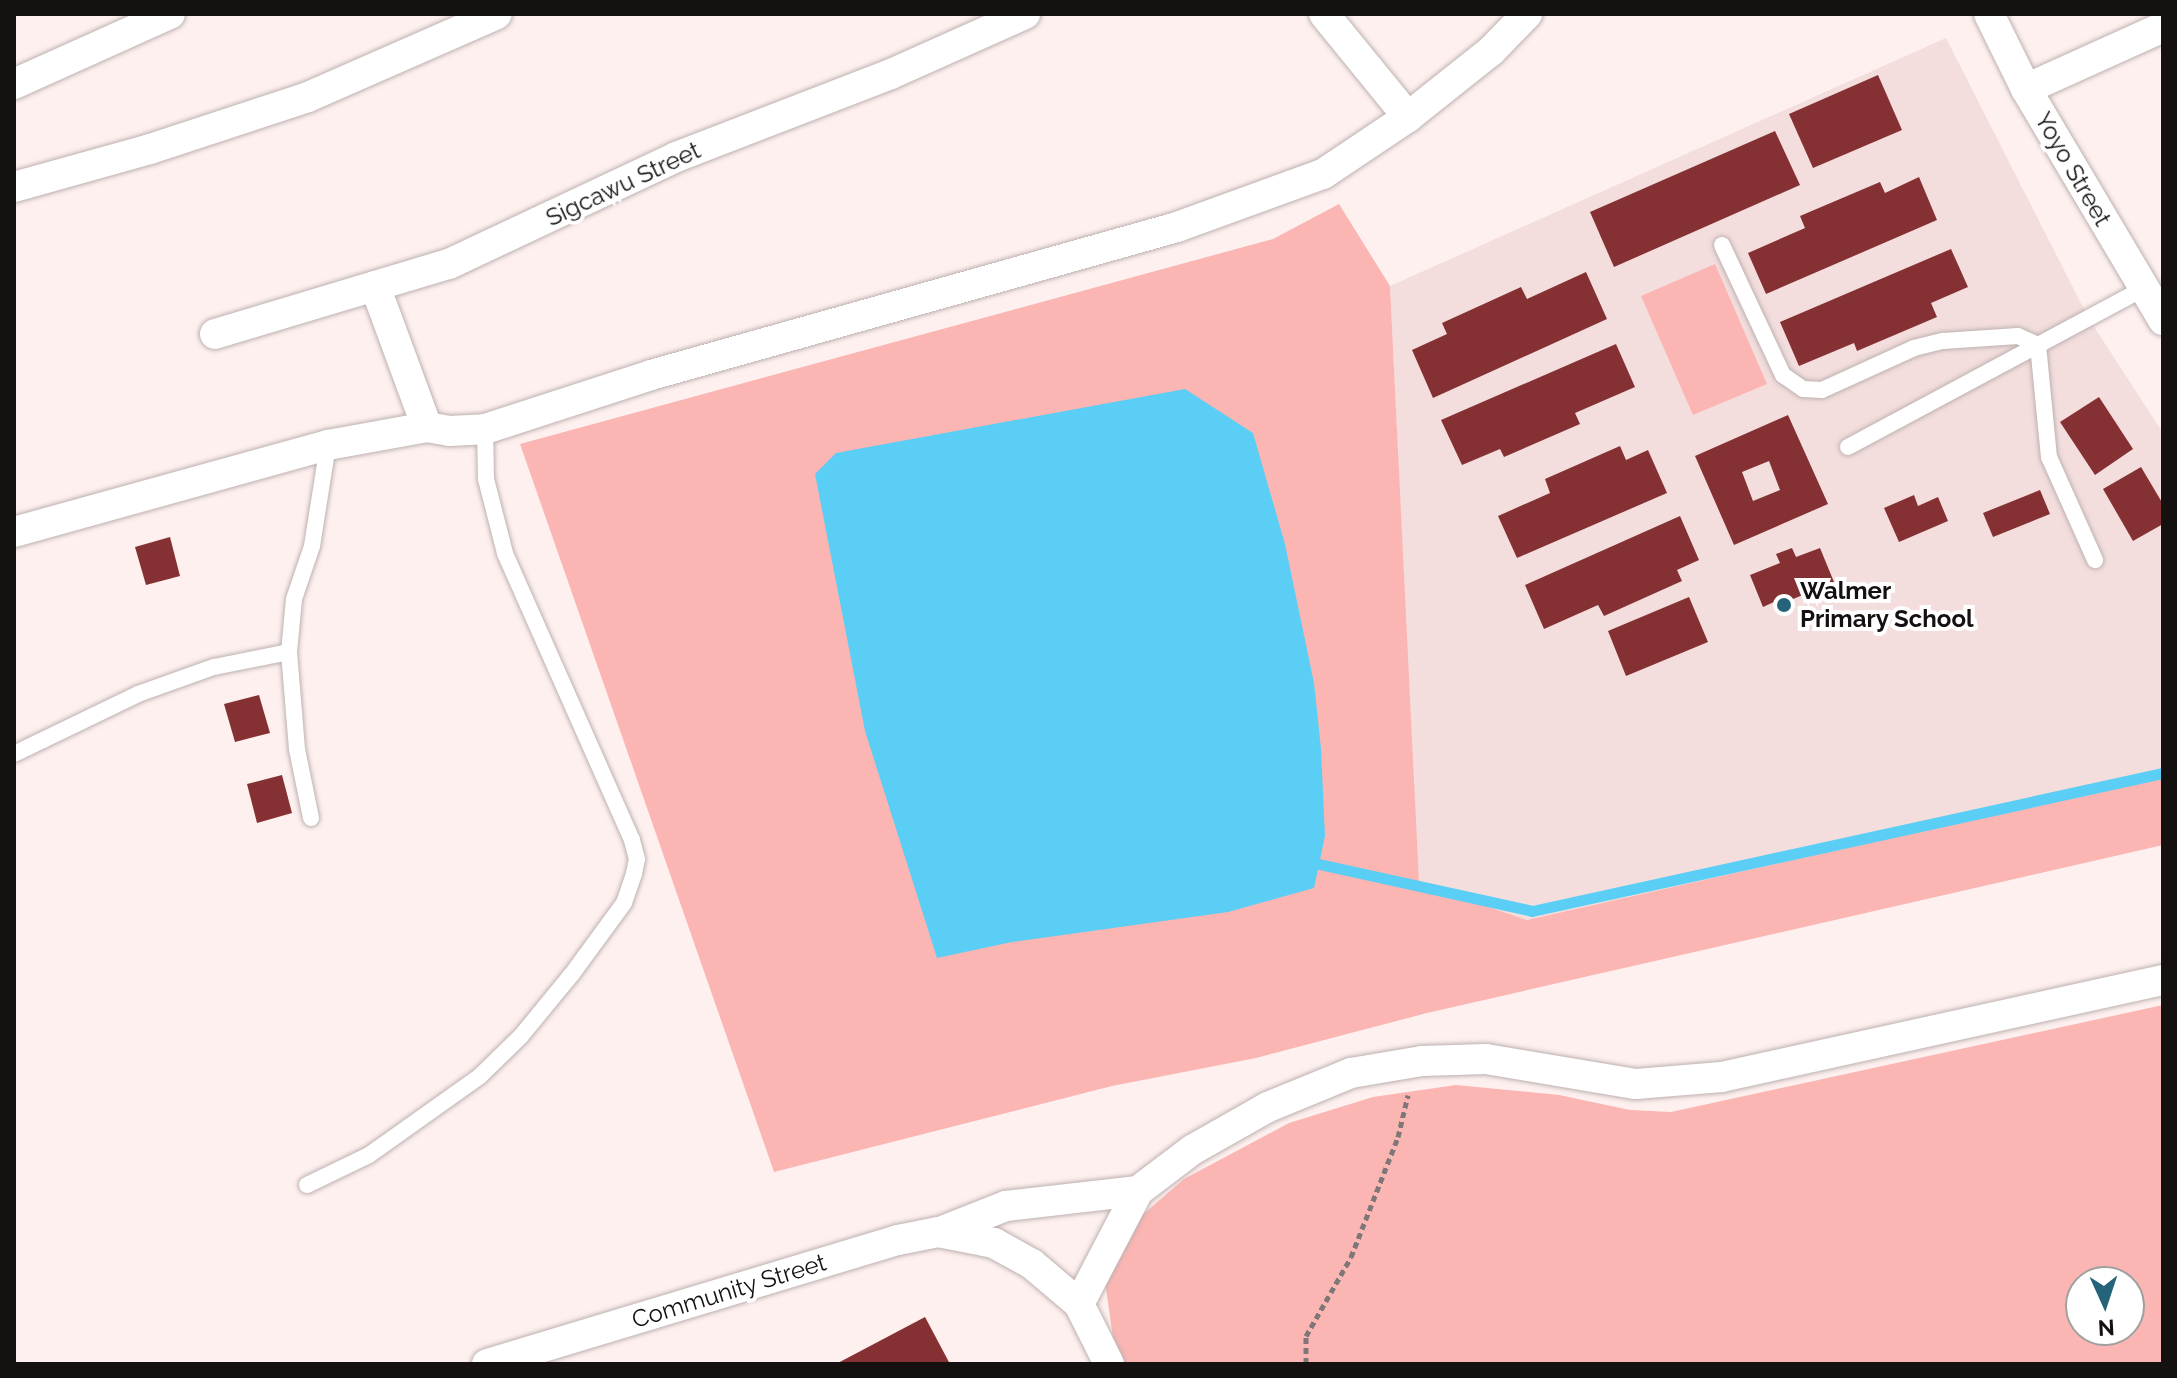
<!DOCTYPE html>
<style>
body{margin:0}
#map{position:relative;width:2177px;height:1378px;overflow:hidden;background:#fdf0ef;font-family:Raleway,sans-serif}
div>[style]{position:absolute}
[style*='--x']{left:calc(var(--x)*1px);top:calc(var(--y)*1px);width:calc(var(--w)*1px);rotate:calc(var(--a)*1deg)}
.built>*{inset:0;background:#f3dedd}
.green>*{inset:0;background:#fbb6b3}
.water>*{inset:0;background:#5bcef6}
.stream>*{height:11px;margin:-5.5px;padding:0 5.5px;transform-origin:5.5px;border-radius:5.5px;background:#5bcef6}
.building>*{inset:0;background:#853033}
.path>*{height:5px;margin-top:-2.5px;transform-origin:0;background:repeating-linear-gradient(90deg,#7f7777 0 6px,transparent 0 10px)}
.roads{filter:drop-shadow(0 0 2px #bdb1b0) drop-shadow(0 0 2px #bdb1b0)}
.lane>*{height:16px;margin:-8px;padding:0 8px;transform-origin:8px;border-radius:8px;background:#fff}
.street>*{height:30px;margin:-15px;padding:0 15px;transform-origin:15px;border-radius:15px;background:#fff}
.dots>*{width:22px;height:22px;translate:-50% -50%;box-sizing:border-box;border:4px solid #fff;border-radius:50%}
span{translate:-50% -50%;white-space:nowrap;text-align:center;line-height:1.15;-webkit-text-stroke:8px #fff;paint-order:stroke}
.street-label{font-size:24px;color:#151111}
.poi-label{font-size:24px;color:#151111;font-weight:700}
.left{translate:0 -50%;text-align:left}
.frame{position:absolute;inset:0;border:16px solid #151111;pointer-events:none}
.north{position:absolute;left:2065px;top:1266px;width:80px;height:80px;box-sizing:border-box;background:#fff;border:2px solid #a1a0a0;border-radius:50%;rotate:177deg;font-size:22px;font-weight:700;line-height:32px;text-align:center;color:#151111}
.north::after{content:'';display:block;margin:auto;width:28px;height:36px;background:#246379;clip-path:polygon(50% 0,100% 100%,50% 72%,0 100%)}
</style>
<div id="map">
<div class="built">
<div style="clip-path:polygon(1946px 38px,2089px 319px,2163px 433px,2163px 776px,1527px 920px,1418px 883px,1390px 286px)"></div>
</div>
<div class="green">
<div style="clip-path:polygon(1339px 204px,1390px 286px,1419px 883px,1527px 920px,2163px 776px,2163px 845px,1427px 1013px,1256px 1058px,1112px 1086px,774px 1172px,520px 444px,1273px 239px)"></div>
<div style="clip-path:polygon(1715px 264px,1767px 384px,1693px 415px,1641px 296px)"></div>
<div style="clip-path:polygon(evenodd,2163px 1005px,2163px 1364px,1125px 1364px,1113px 1337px,1105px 1282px,1125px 1230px,1184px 1179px,1289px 1123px,1373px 1097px,1456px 1085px,1559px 1095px,1630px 1110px,1671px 1112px,2163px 1005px,2081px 1282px,2129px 1282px,2129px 1330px,2081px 1330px,2081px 1282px)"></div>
</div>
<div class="water">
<div style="clip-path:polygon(1185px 389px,1253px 433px,1285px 544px,1314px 683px,1321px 749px,1325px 836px,1314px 888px,1228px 912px,1012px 942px,937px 958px,865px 731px,815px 474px,836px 453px)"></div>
</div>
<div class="stream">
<div style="--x:1319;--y:864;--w:218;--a:12.4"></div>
<div style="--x:1532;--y:911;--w:646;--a:-12.34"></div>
</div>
<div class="building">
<div style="clip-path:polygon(1878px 75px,1902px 130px,1813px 168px,1789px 114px)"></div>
<div style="clip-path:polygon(1775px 131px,1800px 185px,1614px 267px,1590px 212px)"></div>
<div style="clip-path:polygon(1919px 177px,1937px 220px,1766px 294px,1748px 253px,1805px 228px,1800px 216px,1880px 182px,1885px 193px)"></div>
<div style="clip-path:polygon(1951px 249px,1968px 287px,1931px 303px,1937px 317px,1857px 351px,1854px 343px,1799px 366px,1780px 322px)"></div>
<div style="clip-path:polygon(1586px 272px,1607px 319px,1433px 398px,1412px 350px,1447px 334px,1442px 323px,1521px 287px,1527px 299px)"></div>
<div style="clip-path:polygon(1616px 344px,1635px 387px,1575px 413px,1580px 424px,1504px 457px,1500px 449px,1462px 465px,1441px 420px)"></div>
<div style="clip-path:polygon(2099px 397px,2133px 449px,2095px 475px,2060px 422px)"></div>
<div style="clip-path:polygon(evenodd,1788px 415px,1828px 504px,1734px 545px,1695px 456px,1788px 415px,1769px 461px,1780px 490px,1753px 501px,1742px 472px,1769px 461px)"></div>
<div style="clip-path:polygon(1620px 446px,1626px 460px,1648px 450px,1667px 493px,1517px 558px,1498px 516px,1550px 493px,1545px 479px)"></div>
<div style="clip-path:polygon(2141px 467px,2163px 504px,2163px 524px,2133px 541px,2103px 489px)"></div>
<div style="clip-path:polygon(2040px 490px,2050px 514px,1993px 537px,1983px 513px)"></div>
<div style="clip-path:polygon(1914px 495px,1918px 506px,1938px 497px,1948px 521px,1899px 542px,1884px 508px)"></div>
<div style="clip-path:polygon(1680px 516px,1699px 560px,1677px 570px,1682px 581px,1604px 616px,1598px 605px,1544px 629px,1525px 585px)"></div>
<div style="clip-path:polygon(170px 537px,180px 576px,146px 585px,135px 547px)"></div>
<div style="clip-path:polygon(1792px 548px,1796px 557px,1820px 548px,1834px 582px,1776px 606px,1774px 602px,1763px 607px,1750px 575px,1780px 563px,1776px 554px)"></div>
<div style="clip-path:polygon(1689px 597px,1708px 642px,1626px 676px,1608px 631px)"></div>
<div style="clip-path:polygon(259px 695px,270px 733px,235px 742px,224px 704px)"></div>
<div style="clip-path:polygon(282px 775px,292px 813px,257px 823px,247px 784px)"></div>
<div style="clip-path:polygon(925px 1317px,950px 1364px,836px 1364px)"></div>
</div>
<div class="path">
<div style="--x:1306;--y:1364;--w:28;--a:-90"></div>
<div style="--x:1306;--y:1336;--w:91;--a:-60.3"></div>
<div style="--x:1351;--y:1257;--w:129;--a:-68.6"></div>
<div style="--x:1398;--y:1137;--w:43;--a:-76.6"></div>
</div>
<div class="roads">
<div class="lane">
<div style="--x:1722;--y:245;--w:144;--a:64.9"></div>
<div style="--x:1783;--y:375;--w:24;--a:35"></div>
<div style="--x:1803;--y:389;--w:19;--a:3"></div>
<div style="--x:1822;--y:390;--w:101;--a:-24.5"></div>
<div style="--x:1914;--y:348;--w:30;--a:-14"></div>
<div style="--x:1943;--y:341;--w:75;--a:-3.8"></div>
<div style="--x:2018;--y:336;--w:22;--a:24"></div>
<div style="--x:2038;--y:345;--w:113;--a:84.4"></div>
<div style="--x:2049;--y:457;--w:113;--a:65.9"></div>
<div style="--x:1848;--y:447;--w:335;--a:-28.2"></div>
<div style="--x:14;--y:754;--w:138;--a:-25.8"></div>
<div style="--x:138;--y:694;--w:81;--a:-19.6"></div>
<div style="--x:214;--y:667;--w:76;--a:-11.3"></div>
<div style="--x:311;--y:818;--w:70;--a:-101.5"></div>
<div style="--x:297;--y:749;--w:97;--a:-94.7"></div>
<div style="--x:289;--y:652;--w:53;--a:-84.6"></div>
<div style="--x:294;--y:599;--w:56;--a:-71.2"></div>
<div style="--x:312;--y:546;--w:102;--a:-81"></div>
<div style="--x:307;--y:1185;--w:69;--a:-25.8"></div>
<div style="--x:369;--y:1155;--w:136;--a:-35.4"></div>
<div style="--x:480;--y:1076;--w:57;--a:-44.3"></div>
<div style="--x:521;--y:1036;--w:80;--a:-50.6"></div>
<div style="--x:572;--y:974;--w:88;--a:-53.8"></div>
<div style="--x:624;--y:903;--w:31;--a:-71"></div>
<div style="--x:634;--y:874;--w:15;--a:-79"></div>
<div style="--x:637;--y:859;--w:20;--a:-105"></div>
<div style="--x:632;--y:840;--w:314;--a:-113.9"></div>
<div style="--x:505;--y:553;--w:76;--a:-104.4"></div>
<div style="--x:486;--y:479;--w:50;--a:-91.1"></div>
</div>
<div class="street">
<div style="--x:1324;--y:14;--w:133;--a:50.8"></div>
<div style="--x:1989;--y:14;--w:84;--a:63.7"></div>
<div style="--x:2026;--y:89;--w:269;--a:59.3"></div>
<div style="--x:14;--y:84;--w:171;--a:-24.2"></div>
<div style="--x:2026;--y:89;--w:150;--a:-24.3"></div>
<div style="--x:14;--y:187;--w:141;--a:-15.6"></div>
<div style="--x:150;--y:149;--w:166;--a:-18.2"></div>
<div style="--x:308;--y:97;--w:206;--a:-23.7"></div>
<div style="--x:375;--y:286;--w:150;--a:69.8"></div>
<div style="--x:215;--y:334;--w:244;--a:-16.7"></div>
<div style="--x:449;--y:264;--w:251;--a:-25.2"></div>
<div style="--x:676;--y:157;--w:230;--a:-21.1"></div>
<div style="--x:891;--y:74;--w:147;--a:-24.1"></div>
<div style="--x:14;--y:532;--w:326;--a:-15.5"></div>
<div style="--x:328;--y:445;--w:101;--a:-10.3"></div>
<div style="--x:427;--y:427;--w:23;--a:10"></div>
<div style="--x:450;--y:431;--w:35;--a:-3"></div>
<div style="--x:485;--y:429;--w:175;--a:-18"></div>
<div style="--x:651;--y:375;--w:546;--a:-15.71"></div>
<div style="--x:1177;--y:227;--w:155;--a:-20"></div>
<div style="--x:1323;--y:174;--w:102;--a:-33.8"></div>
<div style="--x:1408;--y:117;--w:106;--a:-38.5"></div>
<div style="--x:1491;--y:51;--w:52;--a:-45.8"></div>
<div style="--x:945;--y:1230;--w:66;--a:-21.5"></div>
<div style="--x:1006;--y:1206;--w:133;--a:-6.5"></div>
<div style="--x:1079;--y:1304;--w:127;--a:-62.4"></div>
<div style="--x:1138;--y:1191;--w:68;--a:-37.2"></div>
<div style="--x:1192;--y:1150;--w:87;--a:-29.5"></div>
<div style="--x:1268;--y:1107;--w:90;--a:-22.3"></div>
<div style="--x:1351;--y:1073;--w:72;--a:-9.6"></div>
<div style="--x:1422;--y:1061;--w:64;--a:-1.8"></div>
<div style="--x:1486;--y:1059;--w:152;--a:9.5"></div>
<div style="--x:1636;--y:1084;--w:86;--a:-4.7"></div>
<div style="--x:1722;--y:1077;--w:452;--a:-12.4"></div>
<div style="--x:487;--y:1364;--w:429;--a:-16.8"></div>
<div style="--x:898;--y:1240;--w:41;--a:-11.3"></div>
<div style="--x:938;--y:1232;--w:57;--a:11.1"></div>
<div style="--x:994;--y:1243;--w:43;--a:28.9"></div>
<div style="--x:1032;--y:1264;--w:62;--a:40.4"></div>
<div style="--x:1079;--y:1304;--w:67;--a:63.4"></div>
</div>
</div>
<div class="dots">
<div style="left:1784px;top:605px;background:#246379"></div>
</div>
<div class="street-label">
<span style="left:2073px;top:169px;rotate:60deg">Yoyo Street</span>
<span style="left:623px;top:184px;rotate:-25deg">Sigcawu Street</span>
<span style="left:729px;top:1291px;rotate:-17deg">Community Street</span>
</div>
<div class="poi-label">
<span class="left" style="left:1800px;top:605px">Walmer<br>Primary School</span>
</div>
<div class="frame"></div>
<div class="north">N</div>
</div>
